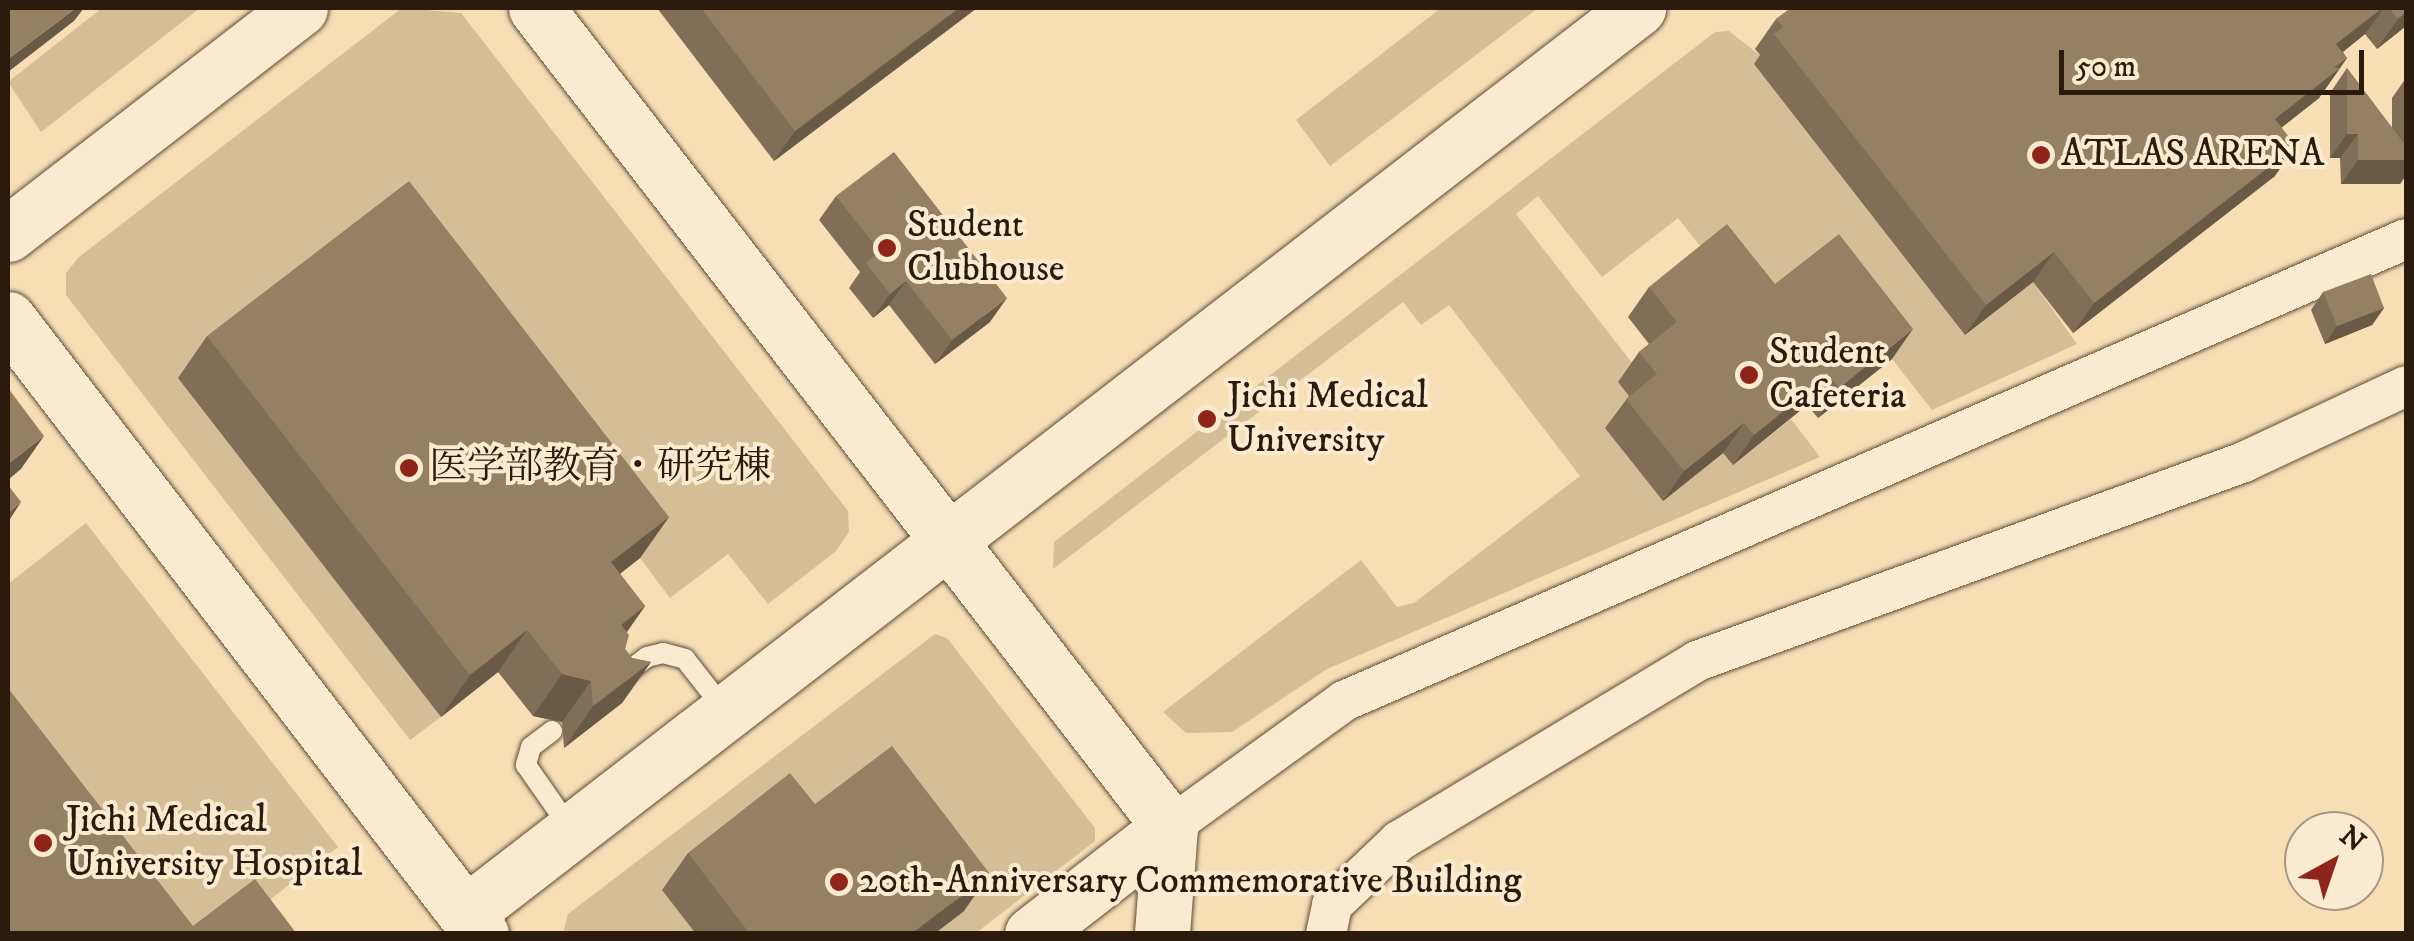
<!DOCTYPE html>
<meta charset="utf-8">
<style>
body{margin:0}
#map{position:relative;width:2414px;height:941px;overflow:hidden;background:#f8deb5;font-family:"IM FELL DW Pica","Noto Serif JP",serif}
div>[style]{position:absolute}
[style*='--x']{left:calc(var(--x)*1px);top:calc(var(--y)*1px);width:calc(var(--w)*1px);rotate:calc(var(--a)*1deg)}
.green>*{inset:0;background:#d5bd98}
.roads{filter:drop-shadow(0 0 2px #5e4c37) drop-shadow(0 0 2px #5e4c37)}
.lane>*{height:20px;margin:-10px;padding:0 10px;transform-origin:10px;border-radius:10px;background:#faeacf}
.street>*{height:40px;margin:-20px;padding:0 20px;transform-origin:20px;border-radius:20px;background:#faeacf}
.secondary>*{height:55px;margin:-27.5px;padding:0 27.5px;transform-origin:27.5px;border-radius:27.5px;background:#faeacf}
.wall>*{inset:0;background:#816e56}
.shaded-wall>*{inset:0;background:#695a46}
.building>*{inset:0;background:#968064}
.dots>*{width:28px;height:28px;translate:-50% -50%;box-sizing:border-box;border:5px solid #faeacf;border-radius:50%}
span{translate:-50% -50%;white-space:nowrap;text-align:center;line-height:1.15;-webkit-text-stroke:8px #faeacf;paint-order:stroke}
.poi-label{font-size:38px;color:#2b1b0d}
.left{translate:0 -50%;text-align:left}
.frame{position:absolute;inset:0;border:10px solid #2b1b0d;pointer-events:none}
.north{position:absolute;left:2284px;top:811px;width:100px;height:100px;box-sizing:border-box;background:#faeacf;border:2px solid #a79781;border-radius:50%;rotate:40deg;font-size:28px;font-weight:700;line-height:40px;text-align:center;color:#2b1b0d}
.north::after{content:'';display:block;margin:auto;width:35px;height:45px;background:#8f2418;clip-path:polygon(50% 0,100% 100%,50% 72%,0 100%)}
.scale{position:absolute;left:2059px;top:50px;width:305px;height:45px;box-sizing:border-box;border:5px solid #2b1b0d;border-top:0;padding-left:12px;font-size:30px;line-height:35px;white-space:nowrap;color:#2b1b0d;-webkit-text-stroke:8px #faeacf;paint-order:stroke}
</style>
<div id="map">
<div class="green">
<div style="clip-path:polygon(102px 8px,200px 8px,41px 132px,8px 82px)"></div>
<div style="clip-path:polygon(402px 8px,461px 13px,834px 493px,848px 511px,849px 532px,836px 551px,768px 604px,728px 554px,670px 598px,640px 558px,179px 378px,441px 717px,410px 740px,66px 295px,66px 273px,79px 257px)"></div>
<div style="clip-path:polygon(1441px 8px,1538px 8px,1330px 166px,1296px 120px)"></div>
<div style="clip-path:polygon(1729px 31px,1762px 57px,1966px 335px,2033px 282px,2077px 344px,1932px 410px,1842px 295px,1754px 314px,1678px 218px,1602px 277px,1538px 196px,1516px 214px,1636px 368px,1636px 404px,1663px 500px,1723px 453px,1734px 464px,1791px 419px,1820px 457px,1327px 669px,1232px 732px,1186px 733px,1163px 712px,1361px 560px,1397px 607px,1414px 603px,1580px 476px,1449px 305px,1421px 325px,1403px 302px,1053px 569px,1054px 542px,1715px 32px)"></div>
<div style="clip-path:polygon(86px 523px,338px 847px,227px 933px,158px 933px,8px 739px,8px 584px)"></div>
<div style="clip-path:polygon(935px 634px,947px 638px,1095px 828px,1095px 841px,976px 933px,563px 934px,568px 914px)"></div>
</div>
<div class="roads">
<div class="lane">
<div style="--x:622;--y:676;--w:31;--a:-37"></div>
<div style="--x:647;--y:657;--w:16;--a:-14"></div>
<div style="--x:663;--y:653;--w:23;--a:15"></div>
<div style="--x:685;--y:659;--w:65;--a:51.9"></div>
<div style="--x:552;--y:731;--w:26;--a:143"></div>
<div style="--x:531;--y:747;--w:19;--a:106"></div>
<div style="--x:526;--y:765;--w:80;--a:55.1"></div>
</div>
<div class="street">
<div style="--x:1170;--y:827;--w:215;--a:-35.9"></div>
<div style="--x:1344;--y:701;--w:1158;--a:-23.51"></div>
<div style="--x:1326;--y:934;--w:30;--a:-78"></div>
<div style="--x:1332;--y:905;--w:93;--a:-43.7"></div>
<div style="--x:1399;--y:841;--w:348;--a:-31.1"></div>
<div style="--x:1697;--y:661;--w:582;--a:-19.99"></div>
<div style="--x:2244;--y:462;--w:179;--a:-25.1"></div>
</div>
<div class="secondary">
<div style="--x:536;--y:8;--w:1036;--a:52.26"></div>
<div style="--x:1170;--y:827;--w:107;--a:94.3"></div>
<div style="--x:8;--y:234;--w:369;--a:-37.7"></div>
<div style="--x:8;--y:319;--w:776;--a:52.44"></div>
<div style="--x:466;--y:913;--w:1481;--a:-37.67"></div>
<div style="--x:1032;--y:934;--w:175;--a:-37.8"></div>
</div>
</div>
<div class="wall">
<div style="clip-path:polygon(657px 8px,977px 8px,774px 161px)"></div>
<div style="clip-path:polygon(1791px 8px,2406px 8px,2406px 26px,2377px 49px,2365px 34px,2343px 52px,2347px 58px,2319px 98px,2281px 128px,2275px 176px,2073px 333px,2033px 282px,1965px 335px,1754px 64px,1760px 55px,1755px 49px,1776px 19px)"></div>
<div style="clip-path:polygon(2347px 68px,2392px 128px,2392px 98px,2406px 78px,2406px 175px,2400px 184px,2341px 184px,2340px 158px,2330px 158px,2330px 93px)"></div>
<div style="clip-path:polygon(836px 196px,990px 322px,935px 364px,889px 305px,873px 318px,849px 288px,860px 272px,819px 220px)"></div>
<div style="clip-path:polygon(1775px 284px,1892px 359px,1818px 418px,1807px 405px,1733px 465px,1723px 453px,1663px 501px,1605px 428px,1629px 396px,1618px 382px,1639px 352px,1649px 344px,1628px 317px,1649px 287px)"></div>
<div style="clip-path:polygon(2323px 292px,2384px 308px,2372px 325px,2325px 344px,2311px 310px)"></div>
<div style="clip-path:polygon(207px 336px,669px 517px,640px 558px,620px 574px,645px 606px,627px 632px,625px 649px,632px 658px,651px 662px,622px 703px,564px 748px,562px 722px,533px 716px,498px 672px,441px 717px,178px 378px)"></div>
<div style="clip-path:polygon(815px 804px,964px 911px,934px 934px,696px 934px,662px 890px,688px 853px)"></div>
</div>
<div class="shaded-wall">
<div style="clip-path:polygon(76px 8px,84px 8px,74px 21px,8px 72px,8px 59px)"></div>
<div style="clip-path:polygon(959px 8px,977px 8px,774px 161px,795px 131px)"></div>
<div style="clip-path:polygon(2382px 8px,2384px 8px,2365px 34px,2315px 74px,2336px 44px)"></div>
<div style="clip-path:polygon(2406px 12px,2406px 26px,2377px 49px,2398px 19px)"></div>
<div style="clip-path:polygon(2347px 58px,2319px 98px,2254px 149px,2275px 119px)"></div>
<div style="clip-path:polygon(2347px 134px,2358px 134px,2340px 158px,2330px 158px)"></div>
<div style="clip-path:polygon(2296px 146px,2275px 176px,2073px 333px,2094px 303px)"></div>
<div style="clip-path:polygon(2358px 160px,2406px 160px,2406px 175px,2400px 184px,2341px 184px)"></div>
<div style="clip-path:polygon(2054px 252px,2033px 282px,1965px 335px,1986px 305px)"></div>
<div style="clip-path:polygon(906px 281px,889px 305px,873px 318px,890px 294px)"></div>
<div style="clip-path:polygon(1007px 298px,990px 322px,935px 364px,952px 340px)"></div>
<div style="clip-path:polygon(2384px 308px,2372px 325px,2325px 344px,2337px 326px)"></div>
<div style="clip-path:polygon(1913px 329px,1892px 359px,1818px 418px,1839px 388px)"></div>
<div style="clip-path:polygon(1828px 375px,1807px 405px,1733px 465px,1754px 435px)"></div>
<div style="clip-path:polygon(1744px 423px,1723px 453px,1663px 501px,1684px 471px)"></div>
<div style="clip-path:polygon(44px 436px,21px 469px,8px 480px,8px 464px)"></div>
<div style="clip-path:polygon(21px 502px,8px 522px,8px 513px)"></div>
<div style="clip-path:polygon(669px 517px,640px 558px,582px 603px,611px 562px)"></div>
<div style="clip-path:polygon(645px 606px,616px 647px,621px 625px)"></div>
<div style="clip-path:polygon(527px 630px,498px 672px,441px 717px,470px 675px)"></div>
<div style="clip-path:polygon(651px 662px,622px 703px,564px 748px,593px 706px)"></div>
<div style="clip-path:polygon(562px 674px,591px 681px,562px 722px,533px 716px)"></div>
<div style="clip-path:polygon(990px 874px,964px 911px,934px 934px,911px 934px)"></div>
</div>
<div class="building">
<div style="clip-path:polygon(8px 8px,76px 8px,8px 59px)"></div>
<div style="clip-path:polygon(701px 8px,959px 8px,795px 131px)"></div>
<div style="clip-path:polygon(1791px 8px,2382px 8px,2336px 44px,2347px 58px,2333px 68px,2340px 68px,2275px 119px,2296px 146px,2094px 303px,2054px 252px,1986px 305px,1774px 34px,1783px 27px,1776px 19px)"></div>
<div style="clip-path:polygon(2389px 8px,2406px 8px,2406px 12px,2398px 19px)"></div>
<div style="clip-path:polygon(2347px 68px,2406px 146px,2406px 160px,2358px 160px,2358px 134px,2347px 134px)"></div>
<div style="clip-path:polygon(894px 152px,1007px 298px,952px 340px,906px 281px,890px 294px,866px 263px,880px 252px,836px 196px)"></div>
<div style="clip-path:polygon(409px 181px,669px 517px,611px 562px,645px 606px,621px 625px,629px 635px,625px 649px,632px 658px,651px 662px,593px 706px,591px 681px,562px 674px,527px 630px,470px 675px,207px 336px)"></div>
<div style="clip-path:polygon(1727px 224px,1775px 284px,1839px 234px,1913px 329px,1839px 388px,1828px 375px,1754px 435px,1744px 423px,1684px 471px,1626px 399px,1657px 374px,1639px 352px,1677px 322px,1649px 287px)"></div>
<div style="clip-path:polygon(2371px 274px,2384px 308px,2337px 326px,2323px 292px)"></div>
<div style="clip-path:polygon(8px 388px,44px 436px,8px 464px)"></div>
<div style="clip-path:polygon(8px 485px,21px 502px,8px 513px)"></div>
<div style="clip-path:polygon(8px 688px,193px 926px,255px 879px,297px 934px,8px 934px)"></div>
<div style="clip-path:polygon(892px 746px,990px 874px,911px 934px,750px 934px,688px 853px,790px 773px,815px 804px)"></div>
</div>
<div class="dots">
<div style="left:2041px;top:155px;background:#8f2418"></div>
<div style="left:887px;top:248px;background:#8f2418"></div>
<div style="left:1749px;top:375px;background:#8f2418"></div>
<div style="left:1207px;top:419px;background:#8f2418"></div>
<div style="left:409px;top:468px;background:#8f2418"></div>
<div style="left:43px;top:843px;background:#8f2418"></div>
<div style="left:839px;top:882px;background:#8f2418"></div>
</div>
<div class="poi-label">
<span class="left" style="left:2061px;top:155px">ATLAS ARENA</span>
<span class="left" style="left:907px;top:248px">Student<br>Clubhouse</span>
<span class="left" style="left:1769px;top:375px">Student<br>Cafeteria</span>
<span class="left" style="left:1227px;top:419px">Jichi Medical<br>University</span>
<span class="left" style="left:429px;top:468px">医学部教育・研究棟</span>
<span class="left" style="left:66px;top:843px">Jichi Medical<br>University Hospital</span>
<span class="left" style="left:859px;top:882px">20th-Anniversary Commemorative Building</span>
</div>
<div class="frame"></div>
<div class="north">N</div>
<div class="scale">50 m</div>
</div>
